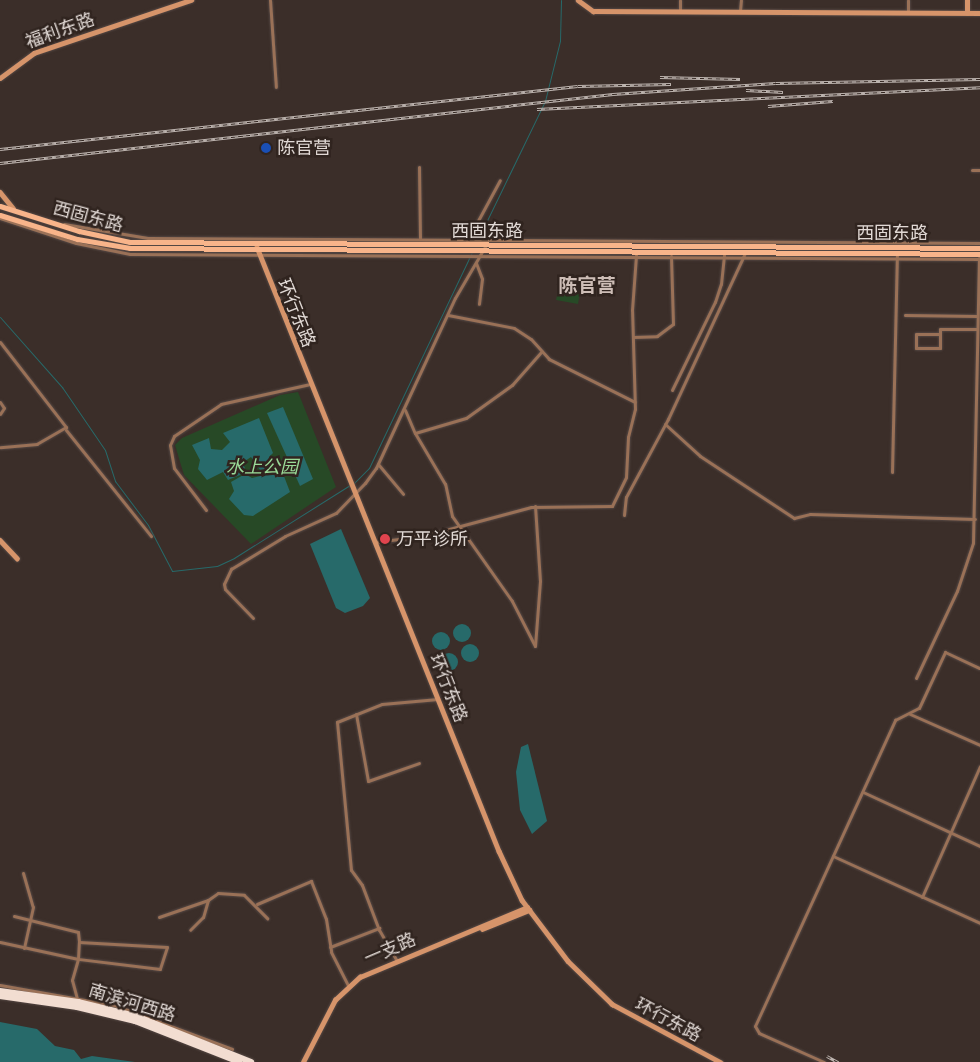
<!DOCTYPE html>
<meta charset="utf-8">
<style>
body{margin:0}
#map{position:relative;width:980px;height:1062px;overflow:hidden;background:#3b2e29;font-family:"Crimson Pro","Noto Sans SC",serif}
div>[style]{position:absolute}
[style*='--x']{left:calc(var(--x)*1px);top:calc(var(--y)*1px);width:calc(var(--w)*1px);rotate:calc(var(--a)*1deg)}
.green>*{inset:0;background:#274926}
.water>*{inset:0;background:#276a6a}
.round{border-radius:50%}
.stream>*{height:1px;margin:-0.5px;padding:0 0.5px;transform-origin:0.5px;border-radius:0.5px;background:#276a6a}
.roads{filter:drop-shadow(0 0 1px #564945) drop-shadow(0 0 1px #564945)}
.street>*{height:3px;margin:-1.5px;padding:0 1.5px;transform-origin:1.5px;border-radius:1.5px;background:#9a7157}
.secondary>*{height:4.5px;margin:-2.25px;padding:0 2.25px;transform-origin:2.25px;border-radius:2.25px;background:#d6946a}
.primary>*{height:5px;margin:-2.5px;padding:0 2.5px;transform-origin:2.5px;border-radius:2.5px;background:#f8b48a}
.highway>*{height:6px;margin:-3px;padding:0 3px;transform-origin:3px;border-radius:3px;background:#f2ddd1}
.rail>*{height:3px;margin-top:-1.5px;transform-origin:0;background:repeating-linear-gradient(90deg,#30241f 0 4px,#beb5b0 0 8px);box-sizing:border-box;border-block:1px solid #beb5b0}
.dots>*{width:14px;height:14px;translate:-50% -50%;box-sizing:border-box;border:2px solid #30241f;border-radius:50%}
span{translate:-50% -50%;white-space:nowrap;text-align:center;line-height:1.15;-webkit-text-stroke:5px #30241f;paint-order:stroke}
.street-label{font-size:18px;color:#e1d9d5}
.poi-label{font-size:18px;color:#e1d9d5}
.left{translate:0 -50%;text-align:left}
.park-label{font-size:18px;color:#9adb98;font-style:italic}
.neighbourhood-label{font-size:19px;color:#cdbdb6;font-weight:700}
</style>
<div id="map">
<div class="green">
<div style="clip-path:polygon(559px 287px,580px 292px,578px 304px,556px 300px)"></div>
<div style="clip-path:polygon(298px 392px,336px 487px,251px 544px,184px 475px,175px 445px,182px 438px,280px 395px)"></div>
</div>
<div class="water">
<div style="clip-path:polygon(283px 407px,313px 479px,300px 486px,267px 413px)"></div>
<div style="clip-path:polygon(259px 418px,273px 453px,269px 457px,274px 468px,260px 470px,251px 457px,242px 463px,245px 468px,240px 475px,228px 480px,223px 472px,207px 480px,198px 469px,200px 460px,192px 445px,209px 438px,211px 449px,222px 450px,230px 442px,223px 433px)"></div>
<div style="clip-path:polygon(282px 471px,290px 492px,253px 516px,244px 515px,229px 499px,234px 491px,231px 482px,245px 474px,252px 478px)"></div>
<div style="clip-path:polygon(341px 529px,370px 598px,363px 606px,345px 613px,336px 608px,310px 544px)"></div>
<div class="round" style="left:453px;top:624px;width:18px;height:18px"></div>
<div class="round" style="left:432px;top:632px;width:18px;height:18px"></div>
<div class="round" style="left:461px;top:644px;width:18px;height:18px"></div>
<div class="round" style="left:440px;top:653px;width:18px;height:18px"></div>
<div style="clip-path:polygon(528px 744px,547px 821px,532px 834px,520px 810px,516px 772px,521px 747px)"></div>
<div style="clip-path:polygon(0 1022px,37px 1029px,55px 1046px,74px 1050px,81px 1059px,92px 1056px,135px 1062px,0 1062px)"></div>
</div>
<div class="stream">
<div style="--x:478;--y:239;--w:153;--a:-64.1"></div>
<div style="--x:545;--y:101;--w:62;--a:-76"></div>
<div style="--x:560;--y:41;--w:41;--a:-88.6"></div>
<div style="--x:0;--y:317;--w:94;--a:48.5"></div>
<div style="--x:62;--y:387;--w:76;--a:55.7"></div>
<div style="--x:105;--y:450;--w:33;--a:72"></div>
<div style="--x:115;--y:481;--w:55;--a:53.1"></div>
<div style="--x:148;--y:525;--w:52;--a:62.4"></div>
<div style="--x:172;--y:571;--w:45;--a:-6.3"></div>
<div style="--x:217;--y:566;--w:19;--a:-25"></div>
<div style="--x:234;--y:558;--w:137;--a:-32.2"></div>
<div style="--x:354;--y:483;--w:21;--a:-45"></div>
<div style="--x:369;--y:468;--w:239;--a:-64.5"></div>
</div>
<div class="roads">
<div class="street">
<div style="--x:270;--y:0;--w:87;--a:86.1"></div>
<div style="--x:680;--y:11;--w:11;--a:-90"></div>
<div style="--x:740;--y:11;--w:11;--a:-85"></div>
<div style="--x:908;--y:12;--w:12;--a:-90"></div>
<div style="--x:419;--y:167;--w:72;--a:89.2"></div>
<div style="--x:972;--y:170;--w:8;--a:0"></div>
<div style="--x:0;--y:218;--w:80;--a:18.2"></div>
<div style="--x:76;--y:243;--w:55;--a:11.5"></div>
<div style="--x:130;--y:254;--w:850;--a:0.34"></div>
<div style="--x:64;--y:224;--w:85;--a:9.5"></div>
<div style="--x:148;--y:238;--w:832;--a:0.34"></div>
<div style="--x:467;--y:241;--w:69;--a:-61.6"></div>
<div style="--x:476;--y:263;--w:17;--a:69"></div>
<div style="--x:482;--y:279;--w:25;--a:97"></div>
<div style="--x:448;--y:315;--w:67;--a:11.1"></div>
<div style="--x:514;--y:328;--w:20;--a:33"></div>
<div style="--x:531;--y:339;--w:27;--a:48"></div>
<div style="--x:549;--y:359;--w:96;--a:26.6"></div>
<div style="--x:905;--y:315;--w:72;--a:0.8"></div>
<div style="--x:940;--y:334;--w:24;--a:180"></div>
<div style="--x:916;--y:334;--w:14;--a:90"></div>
<div style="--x:916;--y:348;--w:24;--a:0"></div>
<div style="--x:940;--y:348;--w:19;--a:-90"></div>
<div style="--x:940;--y:329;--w:37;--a:0"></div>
<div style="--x:633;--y:337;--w:24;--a:-2"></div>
<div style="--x:657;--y:336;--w:20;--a:-37"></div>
<div style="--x:673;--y:324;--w:68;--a:-91.7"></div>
<div style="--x:0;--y:342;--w:108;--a:52.2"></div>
<div style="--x:66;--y:427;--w:34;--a:150"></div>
<div style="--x:37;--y:444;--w:37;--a:175"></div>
<div style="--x:672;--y:390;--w:98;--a:-64"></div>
<div style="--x:715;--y:302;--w:19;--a:-72"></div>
<div style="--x:721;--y:284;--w:29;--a:-84"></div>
<div style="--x:0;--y:402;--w:7;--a:56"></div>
<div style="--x:4;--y:408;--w:7;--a:124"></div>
<div style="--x:405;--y:410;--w:25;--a:67"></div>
<div style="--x:665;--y:424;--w:47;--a:42.4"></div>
<div style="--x:700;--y:456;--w:113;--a:33.4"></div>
<div style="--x:794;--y:518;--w:16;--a:-14"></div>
<div style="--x:810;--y:514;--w:165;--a:1.7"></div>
<div style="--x:66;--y:430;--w:136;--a:51.3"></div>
<div style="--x:378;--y:464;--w:39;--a:50"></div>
<div style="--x:892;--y:472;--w:217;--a:-88.7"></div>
<div style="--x:535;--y:506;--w:75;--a:86.2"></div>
<div style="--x:540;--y:581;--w:65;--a:94.4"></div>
<div style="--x:535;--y:646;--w:51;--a:-117.1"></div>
<div style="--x:512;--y:601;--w:104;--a:-125.2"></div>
<div style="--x:452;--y:516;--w:33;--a:-102"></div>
<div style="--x:445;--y:484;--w:59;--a:-120.5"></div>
<div style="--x:415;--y:433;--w:53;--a:-16.4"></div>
<div style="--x:466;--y:418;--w:57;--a:-35.7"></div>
<div style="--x:512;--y:385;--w:45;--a:-48.6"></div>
<div style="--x:206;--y:510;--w:53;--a:-127.3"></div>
<div style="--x:174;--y:468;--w:23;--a:-100"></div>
<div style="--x:170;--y:445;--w:10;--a:-66"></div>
<div style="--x:174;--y:436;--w:57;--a:-34.2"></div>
<div style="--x:221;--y:404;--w:91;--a:-12.7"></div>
<div style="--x:624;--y:515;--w:18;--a:-84"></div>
<div style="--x:626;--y:497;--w:89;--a:-61.7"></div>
<div style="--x:668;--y:419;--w:181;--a:-65.1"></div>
<div style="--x:375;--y:542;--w:48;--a:-7.1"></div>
<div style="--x:423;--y:536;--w:112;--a:-15"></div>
<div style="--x:531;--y:507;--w:81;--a:-0.7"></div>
<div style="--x:612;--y:506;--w:32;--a:-64"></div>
<div style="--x:626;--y:477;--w:40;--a:-87.1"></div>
<div style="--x:628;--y:437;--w:29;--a:-76"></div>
<div style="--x:635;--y:409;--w:99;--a:-91.7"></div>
<div style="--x:632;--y:310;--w:55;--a:-85.8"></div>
<div style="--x:253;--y:618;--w:40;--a:-134"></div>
<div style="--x:225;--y:589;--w:5;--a:-101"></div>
<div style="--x:224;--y:584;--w:17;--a:-65"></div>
<div style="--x:231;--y:569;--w:63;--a:-31.4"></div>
<div style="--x:285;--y:536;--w:56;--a:-24.3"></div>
<div style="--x:336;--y:513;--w:42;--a:-46"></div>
<div style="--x:365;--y:483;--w:19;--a:-54"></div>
<div style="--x:376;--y:468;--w:187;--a:-65.1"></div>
<div style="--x:455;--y:298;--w:61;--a:-59.7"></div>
<div style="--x:916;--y:678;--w:96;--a:-64.8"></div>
<div style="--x:957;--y:591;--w:51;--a:-71.6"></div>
<div style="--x:973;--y:543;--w:285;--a:-88.8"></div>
<div style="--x:356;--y:714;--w:68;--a:79.8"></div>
<div style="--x:368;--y:781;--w:54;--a:-19.4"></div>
<div style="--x:910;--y:714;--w:77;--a:23.9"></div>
<div style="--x:863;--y:792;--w:129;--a:24.8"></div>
<div style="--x:833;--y:856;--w:162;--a:24.5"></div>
<div style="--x:23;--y:873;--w:35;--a:74"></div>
<div style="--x:33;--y:907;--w:42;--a:102.4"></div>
<div style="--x:922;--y:897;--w:143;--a:-66.1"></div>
<div style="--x:208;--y:900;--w:12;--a:-35"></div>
<div style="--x:218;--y:893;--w:26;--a:4"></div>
<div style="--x:244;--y:895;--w:33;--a:45"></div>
<div style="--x:257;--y:904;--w:59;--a:-23.1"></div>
<div style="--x:311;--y:881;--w:41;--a:68.5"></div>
<div style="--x:326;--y:919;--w:33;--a:81"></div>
<div style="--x:331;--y:952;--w:38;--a:63"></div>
<div style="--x:14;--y:916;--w:66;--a:14"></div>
<div style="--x:78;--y:932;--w:10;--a:84"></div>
<div style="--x:159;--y:917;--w:52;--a:-19.1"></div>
<div style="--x:208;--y:900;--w:18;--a:106"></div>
<div style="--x:203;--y:917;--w:18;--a:135"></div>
<div style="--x:0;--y:942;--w:80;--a:12.3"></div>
<div style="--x:78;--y:959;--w:22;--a:106"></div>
<div style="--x:72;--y:980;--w:20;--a:75"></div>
<div style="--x:79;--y:942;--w:88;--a:3.3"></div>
<div style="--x:167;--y:947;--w:23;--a:108"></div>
<div style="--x:160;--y:969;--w:83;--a:-173"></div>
<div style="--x:78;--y:959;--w:17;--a:-87"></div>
<div style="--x:330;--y:947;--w:53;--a:-21.2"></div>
<div style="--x:397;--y:961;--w:36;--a:-120"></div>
<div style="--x:379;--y:930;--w:48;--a:-110.7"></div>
<div style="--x:362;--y:885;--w:19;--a:-126"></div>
<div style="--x:351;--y:870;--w:149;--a:-95.4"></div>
<div style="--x:337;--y:722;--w:48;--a:-21.8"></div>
<div style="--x:382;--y:704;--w:56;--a:-5.1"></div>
<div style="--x:0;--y:985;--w:116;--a:10"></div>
<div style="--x:114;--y:1005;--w:126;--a:20.4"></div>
<div style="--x:824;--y:1062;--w:71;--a:-156"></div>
<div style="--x:759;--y:1033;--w:8;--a:-120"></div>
<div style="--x:755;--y:1026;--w:337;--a:-65.4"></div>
<div style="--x:895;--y:720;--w:27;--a:-27"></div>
<div style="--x:919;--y:708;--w:62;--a:-65.1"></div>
<div style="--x:945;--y:652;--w:38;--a:25"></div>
</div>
<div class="secondary">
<div style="--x:578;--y:0;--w:19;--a:36"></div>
<div style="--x:593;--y:11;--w:387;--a:0.3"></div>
<div style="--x:967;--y:13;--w:13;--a:-90"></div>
<div style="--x:0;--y:78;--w:42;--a:-36.3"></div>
<div style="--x:34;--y:53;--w:166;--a:-18.7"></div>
<div style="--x:0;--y:192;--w:21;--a:51"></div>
<div style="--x:257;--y:247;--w:651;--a:68.17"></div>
<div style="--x:499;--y:851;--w:54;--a:64.9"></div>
<div style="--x:522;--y:900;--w:76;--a:53"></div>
<div style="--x:568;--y:961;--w:62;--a:44.3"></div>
<div style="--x:612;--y:1004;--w:123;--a:28.2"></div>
<div style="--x:0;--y:540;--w:25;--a:47"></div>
<div style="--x:482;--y:929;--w:51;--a:-22"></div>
<div style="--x:303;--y:1062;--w:70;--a:-62.7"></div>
<div style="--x:335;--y:1000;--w:34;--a:-43"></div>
<div style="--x:360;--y:977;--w:181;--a:-22.7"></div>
</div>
<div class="primary">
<div style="--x:0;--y:206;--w:83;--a:17.6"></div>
<div style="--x:79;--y:231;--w:52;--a:12.2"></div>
<div style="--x:130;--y:242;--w:850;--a:0.4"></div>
<div style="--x:0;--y:215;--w:81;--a:17.3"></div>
<div style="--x:77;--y:239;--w:54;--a:9.6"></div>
<div style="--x:130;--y:248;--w:850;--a:0.4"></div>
</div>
<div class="highway">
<div style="--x:0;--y:991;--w:79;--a:8"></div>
<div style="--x:78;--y:1002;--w:60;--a:13.6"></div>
<div style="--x:136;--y:1016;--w:124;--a:21.8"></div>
<div style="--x:0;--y:996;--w:78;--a:8.1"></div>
<div style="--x:77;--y:1007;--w:60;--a:13.6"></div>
<div style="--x:135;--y:1021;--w:112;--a:21.5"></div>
</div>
</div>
<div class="rail">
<div style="--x:660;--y:77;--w:80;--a:1.4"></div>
<div style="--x:746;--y:90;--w:37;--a:3"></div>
<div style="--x:768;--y:106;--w:65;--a:-4.4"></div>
<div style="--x:537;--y:109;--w:444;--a:-2.8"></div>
<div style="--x:0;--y:149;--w:581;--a:-6.22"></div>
<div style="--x:578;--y:86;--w:93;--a:-1.2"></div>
<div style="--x:0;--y:163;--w:617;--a:-6.42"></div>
<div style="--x:613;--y:94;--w:163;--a:-3.9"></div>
<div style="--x:776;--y:83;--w:204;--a:-1.1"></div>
<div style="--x:827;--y:1056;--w:13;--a:29"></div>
</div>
<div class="dots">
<div style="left:266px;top:148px;background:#1a4fb4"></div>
<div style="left:385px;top:539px;background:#e0444e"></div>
</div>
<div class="street-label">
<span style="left:60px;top:31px;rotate:-20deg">福利东路</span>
<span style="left:88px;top:217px;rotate:15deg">西固东路</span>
<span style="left:487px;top:231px">西固东路</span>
<span style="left:892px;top:233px">西固东路</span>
<span style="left:296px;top:313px;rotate:68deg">环行东路</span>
<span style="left:448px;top:688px;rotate:68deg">环行东路</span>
<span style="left:390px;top:949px;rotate:-23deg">一支路</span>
<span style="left:132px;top:1003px;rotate:17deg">南滨河西路</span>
<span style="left:668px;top:1020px;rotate:28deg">环行东路</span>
</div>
<div class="poi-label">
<span class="left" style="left:277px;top:148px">陈官营</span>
<span class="left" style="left:396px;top:539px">万平诊所</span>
</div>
<div class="park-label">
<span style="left:262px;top:467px">水上公园</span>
</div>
<div class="neighbourhood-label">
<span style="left:587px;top:286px">陈官营</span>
</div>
</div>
